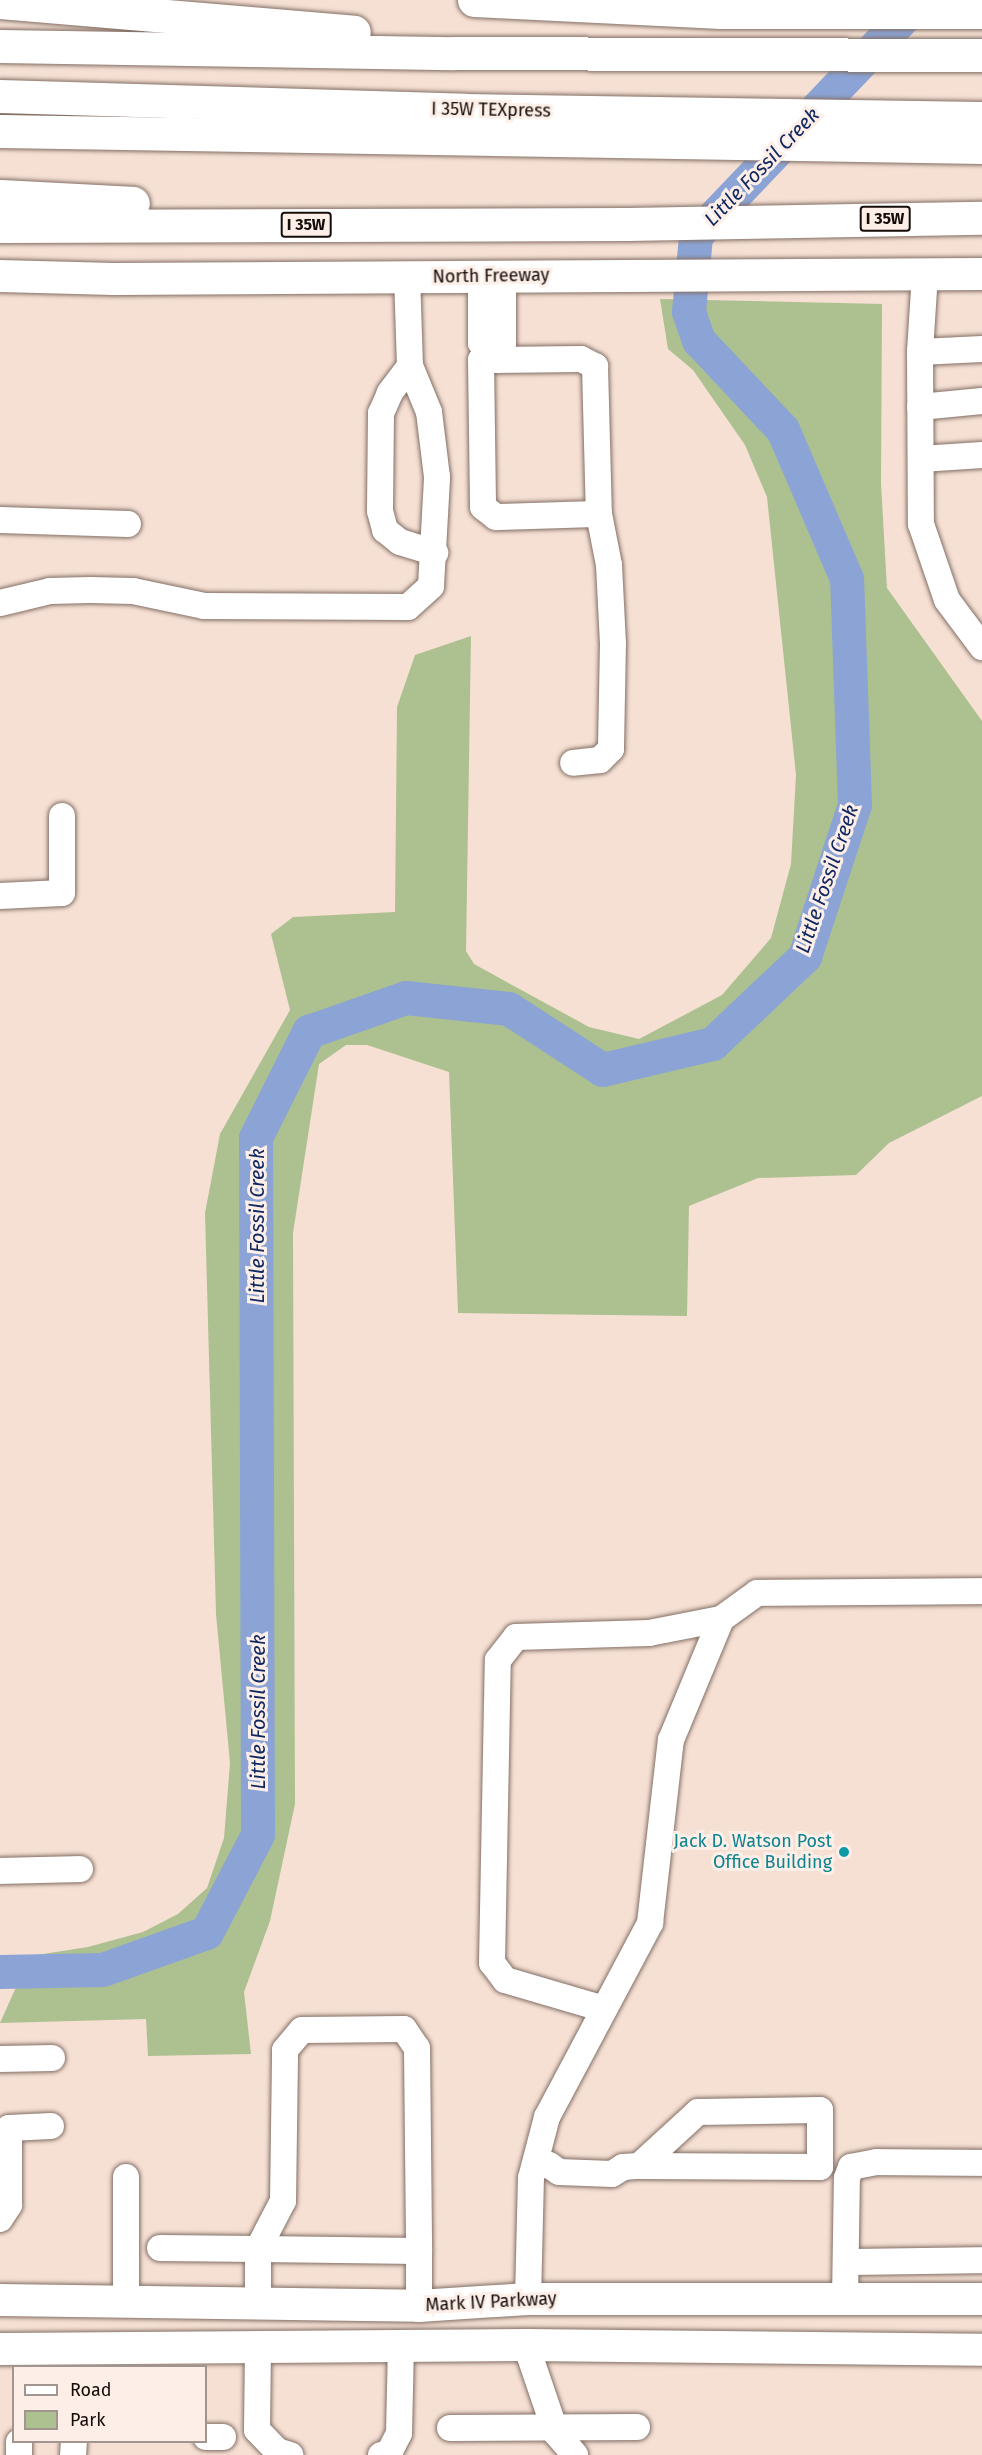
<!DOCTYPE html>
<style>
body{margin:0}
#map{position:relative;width:982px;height:2455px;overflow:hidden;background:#f6e0d4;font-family:"Fira Sans",sans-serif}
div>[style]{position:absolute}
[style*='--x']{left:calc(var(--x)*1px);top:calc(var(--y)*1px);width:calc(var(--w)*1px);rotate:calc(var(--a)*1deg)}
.green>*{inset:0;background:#adc08f}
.river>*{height:34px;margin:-17px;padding:0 17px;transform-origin:17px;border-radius:17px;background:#8ba4d5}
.roads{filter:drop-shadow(0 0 2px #836f65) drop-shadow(0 0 2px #836f65)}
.minor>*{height:26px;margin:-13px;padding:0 13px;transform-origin:13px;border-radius:13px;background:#fff}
.major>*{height:32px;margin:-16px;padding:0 16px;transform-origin:16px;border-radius:16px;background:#fff}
.highway>*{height:33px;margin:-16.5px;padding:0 16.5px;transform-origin:16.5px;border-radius:16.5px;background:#fff}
.dots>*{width:16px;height:16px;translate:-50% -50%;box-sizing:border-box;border:3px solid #fdefe8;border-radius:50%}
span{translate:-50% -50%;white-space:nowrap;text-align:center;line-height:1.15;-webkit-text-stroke:6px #fdefe8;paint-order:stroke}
.shield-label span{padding:2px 4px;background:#fdefe8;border:2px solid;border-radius:4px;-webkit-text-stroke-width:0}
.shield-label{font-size:16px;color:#140d09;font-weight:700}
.street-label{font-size:18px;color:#140d09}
.culture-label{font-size:18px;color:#0d838f}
.right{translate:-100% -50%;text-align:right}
.water-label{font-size:20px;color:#0f2861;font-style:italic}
.legend{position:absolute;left:12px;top:2365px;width:195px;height:78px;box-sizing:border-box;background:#fdefe8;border:2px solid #a0958f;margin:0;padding:8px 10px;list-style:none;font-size:18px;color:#140d09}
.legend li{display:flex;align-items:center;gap:12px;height:30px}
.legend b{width:30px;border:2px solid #a0958f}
</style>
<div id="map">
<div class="green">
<div style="clip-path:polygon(660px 299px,882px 304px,881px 484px,887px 588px,982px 721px,982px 1096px,889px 1143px,856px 1175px,758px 1178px,689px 1206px,687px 1316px,458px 1313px,449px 1072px,367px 1045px,346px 1045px,319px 1064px,293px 1233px,295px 1804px,270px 1921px,244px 1992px,251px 2054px,148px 2056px,146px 2019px,0 2023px,30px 1956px,88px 1947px,143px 1932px,178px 1914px,207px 1888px,224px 1838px,230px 1763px,216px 1614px,205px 1213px,220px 1134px,290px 1010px,271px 934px,293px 917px,395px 912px,397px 707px,415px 655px,471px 636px,466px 951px,474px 964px,589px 1027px,639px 1039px,722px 995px,771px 938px,791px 864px,796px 775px,767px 497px,745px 445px,693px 370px,668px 349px)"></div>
</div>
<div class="river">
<div style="--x:0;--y:1972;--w:103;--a:-1.1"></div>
<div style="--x:103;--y:1970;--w:110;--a:-19.6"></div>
<div style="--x:207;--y:1933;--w:110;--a:-62.5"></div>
<div style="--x:258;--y:1835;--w:697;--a:-90.16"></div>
<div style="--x:256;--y:1138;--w:119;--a:-63.4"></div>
<div style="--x:309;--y:1032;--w:103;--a:-19.3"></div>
<div style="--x:406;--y:998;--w:104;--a:6.1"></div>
<div style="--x:509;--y:1009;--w:112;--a:33"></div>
<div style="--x:603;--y:1070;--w:113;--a:-13.3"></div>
<div style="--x:713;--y:1044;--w:127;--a:-43.4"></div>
<div style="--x:805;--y:957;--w:160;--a:-71.8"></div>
<div style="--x:855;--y:805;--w:226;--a:-92"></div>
<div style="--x:847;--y:579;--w:162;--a:-113.2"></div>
<div style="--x:783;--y:430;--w:122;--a:-133.3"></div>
<div style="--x:699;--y:341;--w:31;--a:-109"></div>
<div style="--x:689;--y:312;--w:76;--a:-84.7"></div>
<div style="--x:696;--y:236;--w:326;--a:-46.4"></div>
</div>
<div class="roads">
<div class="minor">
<div style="--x:925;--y:274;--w:78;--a:93.7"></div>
<div style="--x:920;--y:352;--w:62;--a:-2.8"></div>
<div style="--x:481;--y:277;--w:66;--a:90"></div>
<div style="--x:481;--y:343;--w:22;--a:0"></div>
<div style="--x:503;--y:343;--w:66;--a:-90"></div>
<div style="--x:494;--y:343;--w:17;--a:90"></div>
<div style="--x:494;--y:360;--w:87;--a:-0.7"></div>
<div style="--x:581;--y:359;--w:16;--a:27"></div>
<div style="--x:595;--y:366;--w:148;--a:88.5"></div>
<div style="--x:599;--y:514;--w:52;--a:78.9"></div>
<div style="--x:609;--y:565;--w:78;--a:87.1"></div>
<div style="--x:613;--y:643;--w:106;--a:91.1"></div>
<div style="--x:611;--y:749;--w:16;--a:135"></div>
<div style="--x:600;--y:760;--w:27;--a:174"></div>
<div style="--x:920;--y:352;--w:172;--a:89.7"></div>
<div style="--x:921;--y:524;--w:80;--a:71.1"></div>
<div style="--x:947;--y:600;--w:59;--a:53.3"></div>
<div style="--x:494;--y:360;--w:13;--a:180"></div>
<div style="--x:481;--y:360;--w:147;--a:89.2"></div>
<div style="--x:483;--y:507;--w:16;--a:38"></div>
<div style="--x:496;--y:517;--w:103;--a:-1.7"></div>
<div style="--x:410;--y:366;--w:34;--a:127"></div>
<div style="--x:390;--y:393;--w:22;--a:114"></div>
<div style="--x:381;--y:413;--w:98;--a:90.6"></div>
<div style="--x:380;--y:511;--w:20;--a:75"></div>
<div style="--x:385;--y:530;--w:19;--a:39"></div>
<div style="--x:400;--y:542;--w:37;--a:17"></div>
<div style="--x:920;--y:407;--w:62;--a:-5.5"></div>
<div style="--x:921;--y:459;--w:61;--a:-3.8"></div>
<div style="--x:0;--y:520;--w:128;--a:1.8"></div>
<div style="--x:0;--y:603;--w:51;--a:-13.5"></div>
<div style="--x:50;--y:591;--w:40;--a:-1.4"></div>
<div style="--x:90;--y:590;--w:43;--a:1.3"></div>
<div style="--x:133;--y:591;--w:73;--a:11.9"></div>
<div style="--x:204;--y:606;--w:204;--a:0.3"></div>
<div style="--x:408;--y:607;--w:31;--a:-42"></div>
<div style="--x:431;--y:586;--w:109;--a:-86.8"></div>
<div style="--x:437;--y:477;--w:65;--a:-97"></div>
<div style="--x:429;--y:412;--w:50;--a:-112.4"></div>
<div style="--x:410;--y:366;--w:89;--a:-91.9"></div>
<div style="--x:0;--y:896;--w:62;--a:-2.8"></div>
<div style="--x:62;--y:893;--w:77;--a:-90"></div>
<div style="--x:0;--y:1871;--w:80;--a:-1.4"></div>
<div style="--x:604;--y:2009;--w:103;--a:-163.7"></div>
<div style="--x:505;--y:1980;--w:21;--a:-127"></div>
<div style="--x:492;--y:1963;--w:303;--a:-88.9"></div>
<div style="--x:498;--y:1660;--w:29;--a:-52"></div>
<div style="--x:516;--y:1637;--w:133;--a:-1.7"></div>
<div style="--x:649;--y:1633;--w:73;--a:-11"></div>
<div style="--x:0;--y:2059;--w:52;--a:-1.1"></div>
<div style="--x:535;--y:2165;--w:14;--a:0"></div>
<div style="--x:549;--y:2165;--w:12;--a:35"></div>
<div style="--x:559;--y:2172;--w:53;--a:2.2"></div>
<div style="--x:612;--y:2174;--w:13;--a:-32"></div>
<div style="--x:623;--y:2167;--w:16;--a:-4"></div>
<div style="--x:639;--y:2166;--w:181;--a:0.3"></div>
<div style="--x:820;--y:2167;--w:57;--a:-90"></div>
<div style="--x:820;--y:2110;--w:122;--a:179.1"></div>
<div style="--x:698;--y:2112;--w:80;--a:137.5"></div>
<div style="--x:126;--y:2177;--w:125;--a:90"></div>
<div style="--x:0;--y:2219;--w:17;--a:-57"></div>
<div style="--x:9;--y:2205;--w:77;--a:-90"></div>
<div style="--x:9;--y:2128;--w:42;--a:-2.7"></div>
<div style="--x:160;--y:2248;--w:98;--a:0.6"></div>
<div style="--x:258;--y:2249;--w:54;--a:-62.5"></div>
<div style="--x:283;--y:2201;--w:151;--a:-89.2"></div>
<div style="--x:285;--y:2050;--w:26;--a:-50"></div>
<div style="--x:302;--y:2030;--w:102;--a:-0.6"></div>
<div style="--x:404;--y:2029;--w:23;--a:56"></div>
<div style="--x:417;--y:2048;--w:203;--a:89.4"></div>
<div style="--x:846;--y:2262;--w:136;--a:-0.8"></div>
<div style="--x:528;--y:2299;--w:121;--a:-88.6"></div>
<div style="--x:531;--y:2178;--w:63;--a:-75.3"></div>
<div style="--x:547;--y:2117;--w:220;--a:-62"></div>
<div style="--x:650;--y:1923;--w:184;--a:-83.5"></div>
<div style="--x:671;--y:1740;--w:131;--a:-67.5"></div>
<div style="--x:721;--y:1619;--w:44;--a:-35.8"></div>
<div style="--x:757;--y:1593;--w:225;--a:-0.5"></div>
<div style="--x:845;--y:2299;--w:121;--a:-89.1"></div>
<div style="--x:847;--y:2178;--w:12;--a:-70"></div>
<div style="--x:851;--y:2167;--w:26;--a:-11"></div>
<div style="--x:877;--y:2162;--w:105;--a:0.5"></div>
<div style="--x:258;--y:2305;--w:56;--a:-90"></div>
<div style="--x:258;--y:2249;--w:161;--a:0.7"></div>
<div style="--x:419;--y:2251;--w:55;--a:90"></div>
<div style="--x:526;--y:2345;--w:93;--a:71.2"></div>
<div style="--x:556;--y:2433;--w:29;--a:49"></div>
<div style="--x:258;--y:2347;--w:83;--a:90.7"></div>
<div style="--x:257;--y:2430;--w:29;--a:46"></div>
<div style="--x:277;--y:2451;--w:14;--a:17"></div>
<div style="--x:450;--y:2428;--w:187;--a:-0.3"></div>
<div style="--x:206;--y:2437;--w:17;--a:0"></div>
<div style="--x:19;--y:2455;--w:13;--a:-90"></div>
<div style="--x:73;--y:2455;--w:13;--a:-86"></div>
<div style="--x:381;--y:2455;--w:8;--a:-14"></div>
<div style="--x:389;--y:2453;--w:22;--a:-63"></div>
<div style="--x:399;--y:2433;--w:87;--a:-88.7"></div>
</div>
<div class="major">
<div style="--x:0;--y:276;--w:114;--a:1.5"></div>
<div style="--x:114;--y:279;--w:868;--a:-0.33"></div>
<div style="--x:0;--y:2300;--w:419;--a:0.8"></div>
<div style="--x:419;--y:2306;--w:109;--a:-3.7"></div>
<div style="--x:528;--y:2299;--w:454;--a:0"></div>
<div style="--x:0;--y:2349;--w:526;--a:-0.44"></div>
<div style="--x:526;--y:2345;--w:456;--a:0.6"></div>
</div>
<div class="highway">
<div style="--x:474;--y:0;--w:247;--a:2.8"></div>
<div style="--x:721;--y:12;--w:261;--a:0"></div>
<div style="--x:0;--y:2;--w:355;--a:4.8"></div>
<div style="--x:0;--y:46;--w:454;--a:0.9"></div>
<div style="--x:454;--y:53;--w:528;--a:0.22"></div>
<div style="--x:0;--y:96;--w:466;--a:1.7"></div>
<div style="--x:466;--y:110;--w:516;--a:0.89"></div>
<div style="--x:0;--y:131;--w:982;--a:0.93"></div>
<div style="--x:0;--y:196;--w:133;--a:3"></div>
<div style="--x:0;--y:226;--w:627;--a:-0.18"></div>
<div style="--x:627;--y:224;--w:355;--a:-1"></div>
</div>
</div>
<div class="dots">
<div style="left:844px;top:1852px;background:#0f9aa8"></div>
</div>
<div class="shield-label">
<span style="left:885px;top:219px">I 35W</span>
<span style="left:306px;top:225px">I 35W</span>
</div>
<div class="street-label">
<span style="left:491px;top:110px;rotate:1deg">I 35W TEXpress</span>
<span style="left:491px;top:276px;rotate:-1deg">North Freeway</span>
<span style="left:491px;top:2302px;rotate:-3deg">Mark IV Parkway</span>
</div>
<div class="culture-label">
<span class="right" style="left:832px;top:1852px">Jack D. Watson Post<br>Office Building</span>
</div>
<div class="water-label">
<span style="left:762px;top:167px;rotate:-46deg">Little Fossil Creek</span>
<span style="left:827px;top:879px;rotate:-71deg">Little Fossil Creek</span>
<span style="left:257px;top:1226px;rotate:-90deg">Little Fossil Creek</span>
<span style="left:258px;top:1712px;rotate:-90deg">Little Fossil Creek</span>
</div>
<ul class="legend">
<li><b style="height:8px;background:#fff"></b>Road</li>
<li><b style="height:16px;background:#adc08f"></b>Park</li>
</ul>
</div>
